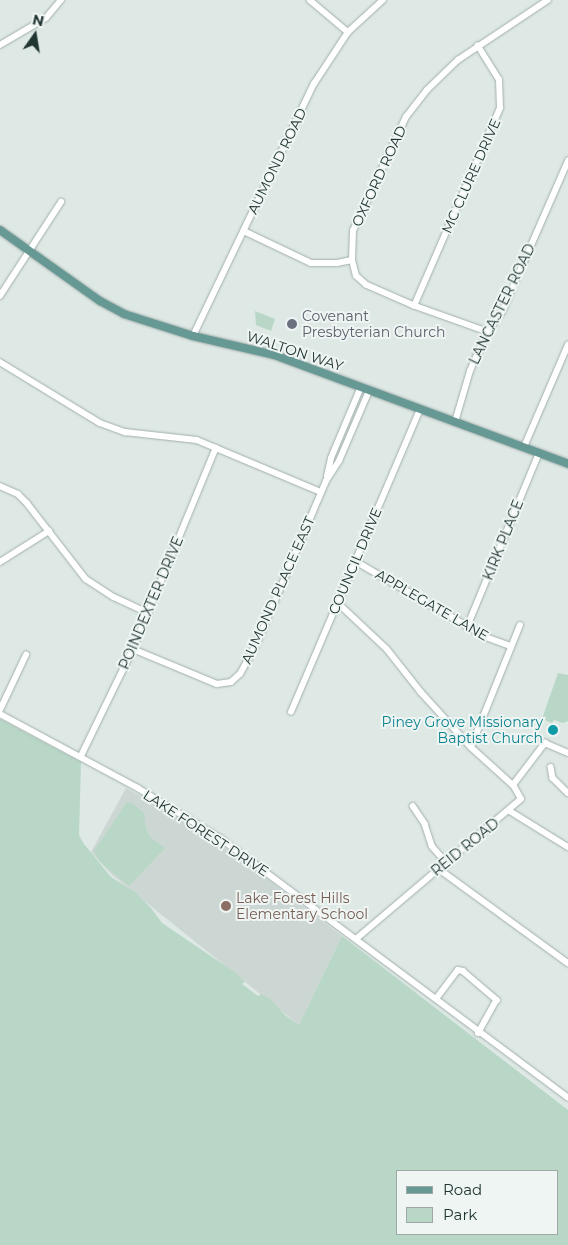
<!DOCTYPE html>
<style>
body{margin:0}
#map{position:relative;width:568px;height:1245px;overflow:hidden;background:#dee8e5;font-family:Montserrat,sans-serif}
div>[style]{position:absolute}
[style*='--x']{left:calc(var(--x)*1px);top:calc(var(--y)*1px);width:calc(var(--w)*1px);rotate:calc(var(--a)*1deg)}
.built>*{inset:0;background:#ccd7d4}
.green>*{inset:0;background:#b8d7c6}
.roads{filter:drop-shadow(0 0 1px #a2afac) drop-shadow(0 0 1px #a2afac)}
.minor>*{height:5.5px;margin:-2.75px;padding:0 2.75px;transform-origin:2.75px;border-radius:2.75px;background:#fff}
.major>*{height:8px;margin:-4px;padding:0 4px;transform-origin:4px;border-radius:4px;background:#669994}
.dots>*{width:14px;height:14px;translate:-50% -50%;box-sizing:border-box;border:2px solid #eef5f3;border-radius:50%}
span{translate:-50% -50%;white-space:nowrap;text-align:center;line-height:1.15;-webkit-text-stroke:4px #eef5f3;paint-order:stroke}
.street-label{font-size:14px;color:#213633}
.worship-label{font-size:14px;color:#5b616d}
.left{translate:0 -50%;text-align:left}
.culture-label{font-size:14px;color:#0d838f}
.right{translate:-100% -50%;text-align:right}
.education-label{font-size:14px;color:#785e54}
.legend{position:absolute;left:396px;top:1170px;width:162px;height:65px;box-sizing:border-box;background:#eef5f3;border:1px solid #9ca9a6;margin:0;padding:6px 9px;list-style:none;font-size:15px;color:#213633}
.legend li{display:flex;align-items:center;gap:10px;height:25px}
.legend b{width:25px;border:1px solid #9ca9a6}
.north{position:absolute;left:10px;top:10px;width:50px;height:50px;-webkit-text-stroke:4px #eef5f3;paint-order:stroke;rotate:13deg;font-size:14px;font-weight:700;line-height:20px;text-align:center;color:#213633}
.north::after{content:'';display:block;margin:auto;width:18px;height:22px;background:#213633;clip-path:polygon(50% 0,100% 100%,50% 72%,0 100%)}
</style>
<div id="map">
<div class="built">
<div style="clip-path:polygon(126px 788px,176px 816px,238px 857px,342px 936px,299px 1025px,112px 875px,91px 852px)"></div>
</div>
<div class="green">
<div style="clip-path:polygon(255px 311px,275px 319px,271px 331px,256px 325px)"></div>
<div style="clip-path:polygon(558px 673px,568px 675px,568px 721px,563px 723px,554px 720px,552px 723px,542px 719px)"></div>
<div style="clip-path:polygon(evenodd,0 719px,81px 762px,79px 835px,84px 844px,111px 877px,135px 892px,151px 908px,162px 923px,236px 973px,245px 982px,242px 984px,258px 996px,261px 994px,270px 999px,285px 1015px,299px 1025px,342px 936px,568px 1110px,568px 1245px,0 1245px,0 719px,397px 1171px,557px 1171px,557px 1234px,397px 1234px,397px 1171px)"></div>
<div style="clip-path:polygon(127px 802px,132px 803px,144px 813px,146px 829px,150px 837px,165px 848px,129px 886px,99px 861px,94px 851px)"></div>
</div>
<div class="roads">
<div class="minor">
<div style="--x:310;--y:0;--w:50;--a:40.1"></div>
<div style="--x:0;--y:45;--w:53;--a:-30.4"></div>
<div style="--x:46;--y:18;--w:23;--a:-50"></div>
<div style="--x:244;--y:231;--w:74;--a:25.5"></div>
<div style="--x:311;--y:263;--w:26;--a:0"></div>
<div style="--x:337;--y:263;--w:15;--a:-11"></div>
<div style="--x:0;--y:296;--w:112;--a:-57"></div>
<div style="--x:414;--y:306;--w:216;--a:-66.5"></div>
<div style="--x:500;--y:108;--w:28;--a:-92"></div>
<div style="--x:499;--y:80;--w:40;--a:-122"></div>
<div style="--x:487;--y:332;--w:77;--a:-160.4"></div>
<div style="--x:414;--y:306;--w:52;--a:-156.4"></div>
<div style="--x:366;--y:285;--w:13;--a:-138"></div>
<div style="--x:356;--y:276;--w:16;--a:-104"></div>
<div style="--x:352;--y:260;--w:29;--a:-88"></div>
<div style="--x:353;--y:231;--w:126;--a:-65.1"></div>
<div style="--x:406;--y:117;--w:34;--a:-52"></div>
<div style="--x:427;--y:90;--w:43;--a:-44.1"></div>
<div style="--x:458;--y:60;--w:108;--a:-33.7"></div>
<div style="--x:193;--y:336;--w:280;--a:-64.4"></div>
<div style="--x:314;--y:84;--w:62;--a:-56.8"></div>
<div style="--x:348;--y:32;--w:47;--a:-42.4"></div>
<div style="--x:0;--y:362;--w:117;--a:31.4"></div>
<div style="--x:100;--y:423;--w:27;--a:20"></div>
<div style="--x:125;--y:432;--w:72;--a:6.3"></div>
<div style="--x:197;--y:440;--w:134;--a:22.8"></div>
<div style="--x:455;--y:422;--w:53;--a:-73.6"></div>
<div style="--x:470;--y:371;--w:43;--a:-66.4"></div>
<div style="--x:487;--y:332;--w:25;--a:-53"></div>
<div style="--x:502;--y:312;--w:165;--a:-66.4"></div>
<div style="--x:524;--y:447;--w:111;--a:-66.7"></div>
<div style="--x:327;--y:476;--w:18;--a:-77"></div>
<div style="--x:331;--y:458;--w:77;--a:-67.1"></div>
<div style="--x:0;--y:486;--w:20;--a:24"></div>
<div style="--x:18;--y:494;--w:13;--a:45"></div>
<div style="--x:27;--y:503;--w:96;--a:52.2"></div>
<div style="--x:86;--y:579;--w:33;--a:33"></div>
<div style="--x:114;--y:597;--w:38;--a:25"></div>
<div style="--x:355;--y:561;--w:151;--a:30.1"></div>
<div style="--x:486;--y:637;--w:27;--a:20"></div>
<div style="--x:0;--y:562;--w:58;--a:-32.3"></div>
<div style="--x:338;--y:603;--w:67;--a:43.2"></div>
<div style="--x:387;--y:649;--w:55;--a:51.7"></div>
<div style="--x:421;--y:692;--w:74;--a:47.7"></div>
<div style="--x:471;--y:747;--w:57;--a:42.1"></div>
<div style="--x:467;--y:627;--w:188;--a:-67.5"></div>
<div style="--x:133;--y:649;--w:91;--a:22.6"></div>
<div style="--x:217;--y:684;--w:14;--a:-8"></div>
<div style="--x:231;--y:682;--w:12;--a:-42"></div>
<div style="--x:240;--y:674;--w:35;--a:-61"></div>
<div style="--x:257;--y:643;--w:176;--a:-66.9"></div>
<div style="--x:326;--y:481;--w:24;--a:-57"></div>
<div style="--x:339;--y:461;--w:76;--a:-66.8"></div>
<div style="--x:0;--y:710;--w:61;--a:-64.7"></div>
<div style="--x:291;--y:712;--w:328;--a:-66.9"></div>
<div style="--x:0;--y:714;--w:157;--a:28.2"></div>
<div style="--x:138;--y:788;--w:96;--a:31.4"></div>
<div style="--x:220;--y:838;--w:434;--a:36.7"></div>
<div style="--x:471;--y:747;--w:131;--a:-68.1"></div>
<div style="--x:81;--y:756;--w:119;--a:-64.1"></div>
<div style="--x:133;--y:649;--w:217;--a:-67.6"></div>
<div style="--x:551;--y:767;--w:11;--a:80"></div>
<div style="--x:553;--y:778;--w:21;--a:45"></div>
<div style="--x:413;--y:806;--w:22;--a:56"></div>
<div style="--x:425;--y:824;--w:23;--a:72"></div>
<div style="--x:432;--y:846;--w:23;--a:49"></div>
<div style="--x:510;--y:811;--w:68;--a:31.8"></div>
<div style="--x:439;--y:869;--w:160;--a:36.1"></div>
<div style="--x:356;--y:939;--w:216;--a:-40.3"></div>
<div style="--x:521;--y:799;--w:16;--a:-120"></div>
<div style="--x:513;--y:785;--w:53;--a:-52.7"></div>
<div style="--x:545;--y:743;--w:25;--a:23"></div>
<div style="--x:436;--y:999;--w:36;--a:-53"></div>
<div style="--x:458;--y:970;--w:5;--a:11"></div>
<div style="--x:463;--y:971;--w:45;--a:40.5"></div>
<div style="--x:497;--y:1000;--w:38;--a:119"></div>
</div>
<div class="major">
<div style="--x:0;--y:230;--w:123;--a:35.4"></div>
<div style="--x:100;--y:301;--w:27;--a:28"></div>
<div style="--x:124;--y:314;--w:72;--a:17.7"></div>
<div style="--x:193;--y:336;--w:83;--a:13.2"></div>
<div style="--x:274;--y:355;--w:314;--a:20.3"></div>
</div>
</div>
<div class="dots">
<div style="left:292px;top:324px;background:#6b7280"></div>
<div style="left:553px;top:730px;background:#0f9aa8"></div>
<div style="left:226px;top:906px;background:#8d6e63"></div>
</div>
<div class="street-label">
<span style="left:277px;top:161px;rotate:-64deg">AUMOND ROAD</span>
<span style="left:379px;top:176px;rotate:-65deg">OXFORD ROAD</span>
<span style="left:471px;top:176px;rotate:-66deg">MC CLURE DRIVE</span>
<span style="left:502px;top:304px;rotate:-64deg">LANCASTER ROAD</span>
<span style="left:295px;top:351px;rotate:18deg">WALTON WAY</span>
<span style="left:503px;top:540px;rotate:-68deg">KIRK PLACE</span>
<span style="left:355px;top:561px;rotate:-67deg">COUNCIL DRIVE</span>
<span style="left:278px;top:590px;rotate:-66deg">AUMOND PLACE EAST</span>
<span style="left:151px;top:603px;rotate:-67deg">POINDEXTER DRIVE</span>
<span style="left:432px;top:605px;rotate:30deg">APPLEGATE LANE</span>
<span style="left:206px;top:833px;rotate:33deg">LAKE FOREST DRIVE</span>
<span style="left:465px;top:847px;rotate:-39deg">REID ROAD</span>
</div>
<div class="worship-label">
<span class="left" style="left:302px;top:324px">Covenant<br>Presbyterian Church</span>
</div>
<div class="culture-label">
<span class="right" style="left:543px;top:730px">Piney Grove Missionary<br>Baptist Church</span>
</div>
<div class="education-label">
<span class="left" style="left:236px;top:906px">Lake Forest Hills<br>Elementary School</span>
</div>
<ul class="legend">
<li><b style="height:6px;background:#669994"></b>Road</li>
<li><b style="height:14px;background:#b8d7c6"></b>Park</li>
</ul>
<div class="north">N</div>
</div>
